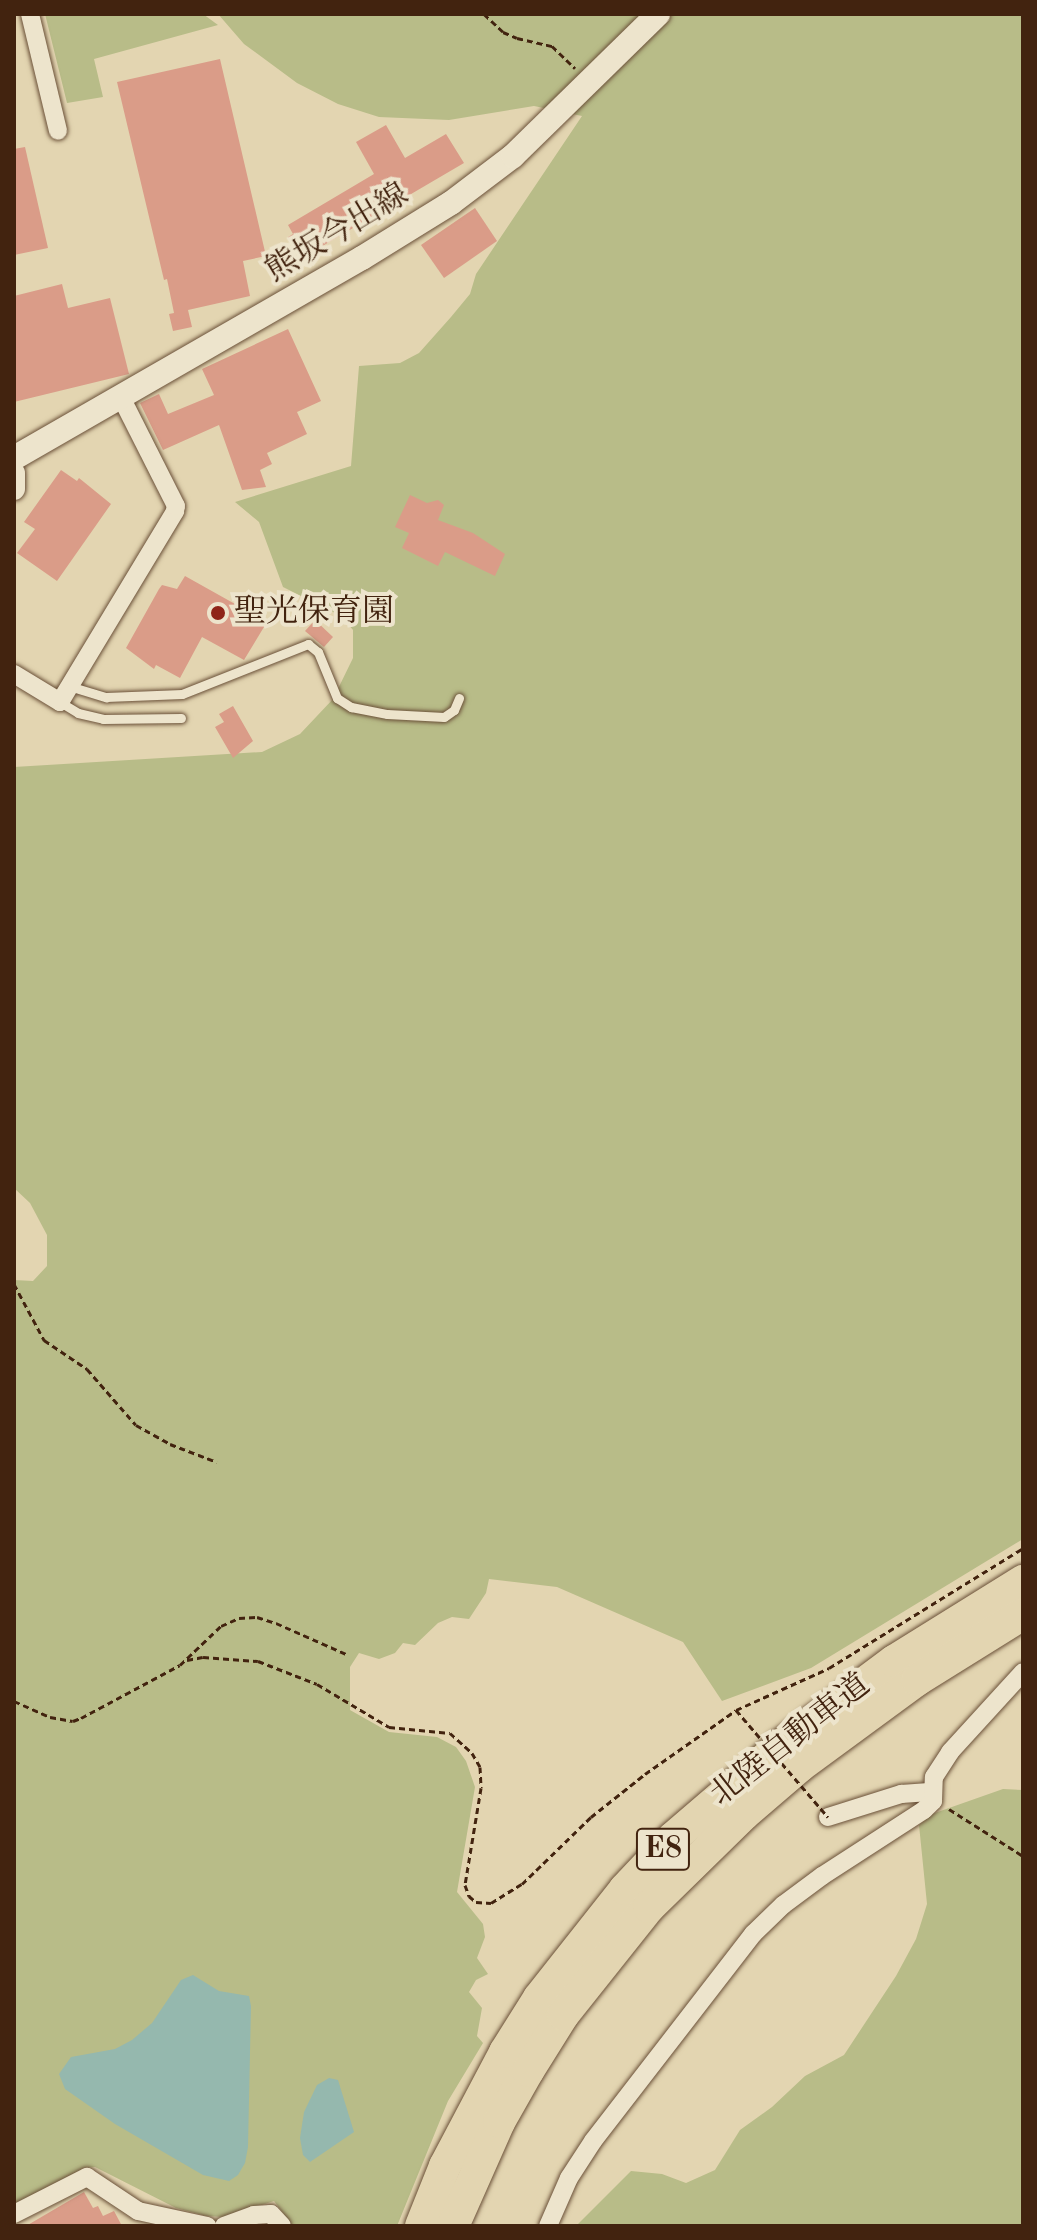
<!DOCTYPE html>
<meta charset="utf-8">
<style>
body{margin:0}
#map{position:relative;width:1037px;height:2240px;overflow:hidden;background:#e3d5b1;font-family:"Old Standard TT","Noto Serif JP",serif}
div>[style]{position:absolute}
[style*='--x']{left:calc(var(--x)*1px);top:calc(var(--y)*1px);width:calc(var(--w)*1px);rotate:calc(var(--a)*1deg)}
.green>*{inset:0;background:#b8bc88}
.water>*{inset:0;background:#95b8ae}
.building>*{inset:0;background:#da9c88}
.path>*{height:3px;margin-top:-1.5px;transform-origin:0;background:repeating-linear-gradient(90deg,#42230f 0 6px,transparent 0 10px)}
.roads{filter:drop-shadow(0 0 2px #6a5038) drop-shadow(0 0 2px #6a5038)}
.service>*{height:9px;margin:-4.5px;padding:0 4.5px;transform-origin:4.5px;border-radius:4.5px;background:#ede4cc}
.minor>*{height:18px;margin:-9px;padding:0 9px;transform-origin:9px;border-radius:9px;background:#ede4cc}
.tertiary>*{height:22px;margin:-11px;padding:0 11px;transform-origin:11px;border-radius:11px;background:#ede4cc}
.secondary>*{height:24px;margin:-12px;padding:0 12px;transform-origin:12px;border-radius:12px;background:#ede4cc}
.motorway>*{height:32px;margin:-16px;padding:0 16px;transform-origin:16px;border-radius:16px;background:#e3d5b1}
.path-bridge>*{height:3px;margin-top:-1.5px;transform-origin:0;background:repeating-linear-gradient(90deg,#42230f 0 6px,transparent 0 10px)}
.dots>*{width:22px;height:22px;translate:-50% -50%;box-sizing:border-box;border:4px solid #ede4cc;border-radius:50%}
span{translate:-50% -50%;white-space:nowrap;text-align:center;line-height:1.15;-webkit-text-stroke:8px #ede4cc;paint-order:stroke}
.shield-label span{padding:2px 6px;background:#ede4cc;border:2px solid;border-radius:6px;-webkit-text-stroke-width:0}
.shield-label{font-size:30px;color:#42230f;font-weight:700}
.street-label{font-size:32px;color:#42230f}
.poi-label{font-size:32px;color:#42230f}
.left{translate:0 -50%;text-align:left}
.frame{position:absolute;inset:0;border:16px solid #42230f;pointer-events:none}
</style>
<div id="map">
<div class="green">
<div style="clip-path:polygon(45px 14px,203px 14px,218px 25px,94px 59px,103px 97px,67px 103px)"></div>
<div style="clip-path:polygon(218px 14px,1023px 14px,1023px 1539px,811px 1668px,722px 1701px,683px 1642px,557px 1587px,489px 1579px,486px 1593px,469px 1619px,452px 1617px,438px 1623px,415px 1645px,403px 1643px,395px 1653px,379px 1659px,359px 1653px,350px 1667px,350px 1710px,389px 1732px,437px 1737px,456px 1747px,466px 1761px,475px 1787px,457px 1892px,483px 1924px,485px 1937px,477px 1958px,488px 1974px,476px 1980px,469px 1992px,482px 2008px,477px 2036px,483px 2043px,448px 2101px,397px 2226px,293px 2226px,274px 2201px,224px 2217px,206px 2216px,176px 2208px,95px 2167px,84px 2168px,14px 2206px,14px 1280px,33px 1281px,47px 1266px,47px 1235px,30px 1203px,14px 1188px,14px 767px,262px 752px,300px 734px,333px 699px,353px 658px,353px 630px,341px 616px,283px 587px,259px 522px,235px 502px,351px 466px,359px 366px,400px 363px,419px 353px,451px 317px,470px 294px,476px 274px,582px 116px,534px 106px,449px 120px,379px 117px,338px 104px,297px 83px,244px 44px)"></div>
<div style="clip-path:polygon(1003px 1789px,1023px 1790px,1023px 2226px,576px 2226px,631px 2171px,662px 2174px,686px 2183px,715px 2170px,740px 2130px,772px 2107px,805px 2076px,844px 2055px,896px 1976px,916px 1939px,927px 1904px,919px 1825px,932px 1814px)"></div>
</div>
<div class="water">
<div style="clip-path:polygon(193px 1975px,219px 1991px,249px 1996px,251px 2006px,248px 2147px,245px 2163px,238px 2175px,229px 2181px,203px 2175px,115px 2124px,65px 2089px,59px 2074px,71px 2057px,115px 2049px,132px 2040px,152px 2023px,181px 1980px)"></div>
<div style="clip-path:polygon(329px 2078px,338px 2080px,354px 2132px,310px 2162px,303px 2155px,300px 2138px,304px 2112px,317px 2085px)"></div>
</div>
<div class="building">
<div style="clip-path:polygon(220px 59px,266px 256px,243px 261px,250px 296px,188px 310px,192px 327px,173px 331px,169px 314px,174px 313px,167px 279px,164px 280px,117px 82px)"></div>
<div style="clip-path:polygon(386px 125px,405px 158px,446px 134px,464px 163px,307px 255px,301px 245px,295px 249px,288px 237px,293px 234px,288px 225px,374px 174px,356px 142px)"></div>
<div style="clip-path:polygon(25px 147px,48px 248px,14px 255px,14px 149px)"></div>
<div style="clip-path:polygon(475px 208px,497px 241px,444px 278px,421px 245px)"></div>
<div style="clip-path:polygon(62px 284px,68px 308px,110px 298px,129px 374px,14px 402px,14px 296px)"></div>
<div style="clip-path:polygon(288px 329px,321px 401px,297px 412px,307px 434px,267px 453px,272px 464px,260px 470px,266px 487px,242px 490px,219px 425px,163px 450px,140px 403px,159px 394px,168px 414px,214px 395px,202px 369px)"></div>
<div style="clip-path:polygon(61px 470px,77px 481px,79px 478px,111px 504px,57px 581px,17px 553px,35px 529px,24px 522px)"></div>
<div style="clip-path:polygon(410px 495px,427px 503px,438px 500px,444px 505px,438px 520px,473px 533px,505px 554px,495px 576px,445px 552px,438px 566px,402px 548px,409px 533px,395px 527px)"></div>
<div style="clip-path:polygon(185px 576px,267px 622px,244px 660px,202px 637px,180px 678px,156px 665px,154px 669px,126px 648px,159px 589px,162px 585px,177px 589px)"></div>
<div style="clip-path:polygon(315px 620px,333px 637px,324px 647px,305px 631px)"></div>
<div style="clip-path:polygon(233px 706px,253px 741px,233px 758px,215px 727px,224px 722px,219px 714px)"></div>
<div style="clip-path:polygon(84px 2192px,93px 2208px,98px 2206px,103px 2216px,114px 2211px,122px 2226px,26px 2226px)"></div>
</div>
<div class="path">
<div style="--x:484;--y:14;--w:26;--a:43"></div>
<div style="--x:503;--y:32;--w:15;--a:23"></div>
<div style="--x:517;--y:38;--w:36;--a:13"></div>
<div style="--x:552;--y:46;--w:32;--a:44"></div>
<div style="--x:14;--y:1284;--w:64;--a:61.8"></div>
<div style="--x:44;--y:1340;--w:52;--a:34"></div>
<div style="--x:87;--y:1369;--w:74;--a:48.8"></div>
<div style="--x:136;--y:1425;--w:39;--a:29"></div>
<div style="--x:170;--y:1444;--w:50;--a:21"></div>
<div style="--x:187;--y:1660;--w:16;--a:-11"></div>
<div style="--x:203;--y:1657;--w:55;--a:4.2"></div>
<div style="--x:258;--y:1661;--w:63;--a:21.3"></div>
<div style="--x:317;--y:1684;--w:84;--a:30.8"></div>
<div style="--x:389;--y:1727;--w:61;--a:5.6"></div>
<div style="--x:450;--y:1733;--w:30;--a:42"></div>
<div style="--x:472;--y:1753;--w:16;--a:60"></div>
<div style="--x:480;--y:1767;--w:21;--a:87"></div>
<div style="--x:481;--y:1788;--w:98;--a:99.4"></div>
<div style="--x:465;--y:1885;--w:12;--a:70"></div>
<div style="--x:469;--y:1896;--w:9;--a:41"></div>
<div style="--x:476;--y:1902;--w:15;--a:4"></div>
<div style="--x:491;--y:1903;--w:36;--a:-32"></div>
<div style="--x:522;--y:1884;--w:96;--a:-44.2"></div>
<div style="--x:591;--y:1817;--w:69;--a:-38.5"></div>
<div style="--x:645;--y:1774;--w:111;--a:-35.1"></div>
<div style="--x:736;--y:1710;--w:102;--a:-24.3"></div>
<div style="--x:829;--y:1668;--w:228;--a:-31.7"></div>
<div style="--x:14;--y:1701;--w:39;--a:24"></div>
<div style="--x:50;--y:1717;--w:23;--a:10"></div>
<div style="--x:73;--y:1721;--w:9;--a:-21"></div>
<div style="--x:81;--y:1718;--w:112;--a:-28.2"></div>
<div style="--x:180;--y:1665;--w:57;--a:-43.6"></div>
<div style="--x:221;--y:1626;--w:20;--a:-24"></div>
<div style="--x:239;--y:1618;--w:18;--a:-3"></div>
<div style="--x:257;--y:1617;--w:20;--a:18"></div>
<div style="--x:276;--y:1623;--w:77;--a:23.9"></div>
<div style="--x:949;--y:1809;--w:88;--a:32.4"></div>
</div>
<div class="roads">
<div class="service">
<div style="--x:69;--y:686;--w:39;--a:17"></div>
<div style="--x:106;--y:697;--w:76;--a:-2.3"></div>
<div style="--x:182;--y:694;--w:136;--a:-21.6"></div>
<div style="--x:308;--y:644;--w:13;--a:39"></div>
<div style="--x:318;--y:652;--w:50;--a:67.6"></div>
<div style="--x:337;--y:698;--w:17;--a:33"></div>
<div style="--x:351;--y:707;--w:37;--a:11"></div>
<div style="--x:387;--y:714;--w:57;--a:3"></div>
<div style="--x:444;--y:717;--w:12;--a:-35"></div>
<div style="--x:454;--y:710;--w:13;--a:-67"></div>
<div style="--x:60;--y:702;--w:21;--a:31"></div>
<div style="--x:78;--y:713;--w:26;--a:13"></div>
<div style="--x:103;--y:719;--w:78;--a:-0.7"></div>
</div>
<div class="minor">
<div style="--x:30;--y:14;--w:120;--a:76.5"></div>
<div style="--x:14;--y:674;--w:54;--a:31.3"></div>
<div style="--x:60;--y:702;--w:223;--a:-58.9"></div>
<div style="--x:175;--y:511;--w:5;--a:-79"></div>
<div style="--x:176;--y:506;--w:120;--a:-116.8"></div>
<div style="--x:828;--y:1817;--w:77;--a:-17.5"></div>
<div style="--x:901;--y:1794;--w:32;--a:-4"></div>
<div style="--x:14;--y:2214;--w:82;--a:-26.9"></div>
<div style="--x:87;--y:2177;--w:61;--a:33.7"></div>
<div style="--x:138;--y:2211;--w:71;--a:12.3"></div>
<div style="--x:224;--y:2226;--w:32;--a:-20"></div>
<div style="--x:254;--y:2215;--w:17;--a:-3"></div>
<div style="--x:271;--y:2214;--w:16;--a:47"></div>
<div style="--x:548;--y:2226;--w:52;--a:-66.4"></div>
<div style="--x:569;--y:2178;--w:44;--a:-57"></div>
<div style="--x:593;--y:2141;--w:262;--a:-52.3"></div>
<div style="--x:753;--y:1934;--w:42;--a:-44"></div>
<div style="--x:783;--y:1905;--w:49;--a:-36.6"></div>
<div style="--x:822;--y:1876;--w:121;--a:-32.9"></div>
<div style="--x:924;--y:1810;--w:13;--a:-45"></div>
<div style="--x:933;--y:1801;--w:24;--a:-88"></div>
<div style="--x:934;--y:1777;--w:30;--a:-57"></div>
<div style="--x:950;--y:1752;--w:108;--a:-47.6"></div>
</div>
<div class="tertiary">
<div style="--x:14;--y:473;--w:16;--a:90"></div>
</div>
<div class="secondary">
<div style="--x:14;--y:458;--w:401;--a:-29.9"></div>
<div style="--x:362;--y:258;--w:105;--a:-31.7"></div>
<div style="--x:451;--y:203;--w:78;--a:-37.2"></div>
<div style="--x:513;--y:156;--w:203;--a:-44.4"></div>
</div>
<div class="motorway">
<div style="--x:421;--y:2226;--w:65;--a:-68.2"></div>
<div style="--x:445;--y:2166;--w:129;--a:-62.2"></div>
<div style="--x:505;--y:2052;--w:64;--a:-57.8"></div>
<div style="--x:539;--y:1998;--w:139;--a:-51.7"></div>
<div style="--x:625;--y:1889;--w:70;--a:-46.7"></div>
<div style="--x:673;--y:1838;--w:141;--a:-40.7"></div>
<div style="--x:780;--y:1746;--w:142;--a:-36.7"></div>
<div style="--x:894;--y:1661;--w:152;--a:-31.8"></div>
<div style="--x:453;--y:2226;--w:114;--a:-66.1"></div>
<div style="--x:499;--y:2122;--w:59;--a:-60.4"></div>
<div style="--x:528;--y:2071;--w:66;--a:-58"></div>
<div style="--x:563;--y:2015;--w:138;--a:-51.5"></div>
<div style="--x:649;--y:1907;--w:133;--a:-44.4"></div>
<div style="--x:744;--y:1814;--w:74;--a:-40.6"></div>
<div style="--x:800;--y:1766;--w:145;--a:-36.3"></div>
<div style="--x:917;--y:1680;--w:125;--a:-31.9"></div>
</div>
</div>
<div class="path-bridge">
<div style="--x:736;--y:1710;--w:141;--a:49.3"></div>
</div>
<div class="dots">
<div style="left:218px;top:613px;background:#8f2418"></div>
</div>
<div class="shield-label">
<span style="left:663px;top:1849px">E8</span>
</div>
<div class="street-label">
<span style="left:338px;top:234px;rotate:-31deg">熊坂今出線</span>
<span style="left:791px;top:1741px;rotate:-38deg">北陸自動車道</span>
</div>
<div class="poi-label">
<span class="left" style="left:234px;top:613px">聖光保育園</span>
</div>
<div class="frame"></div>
</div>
